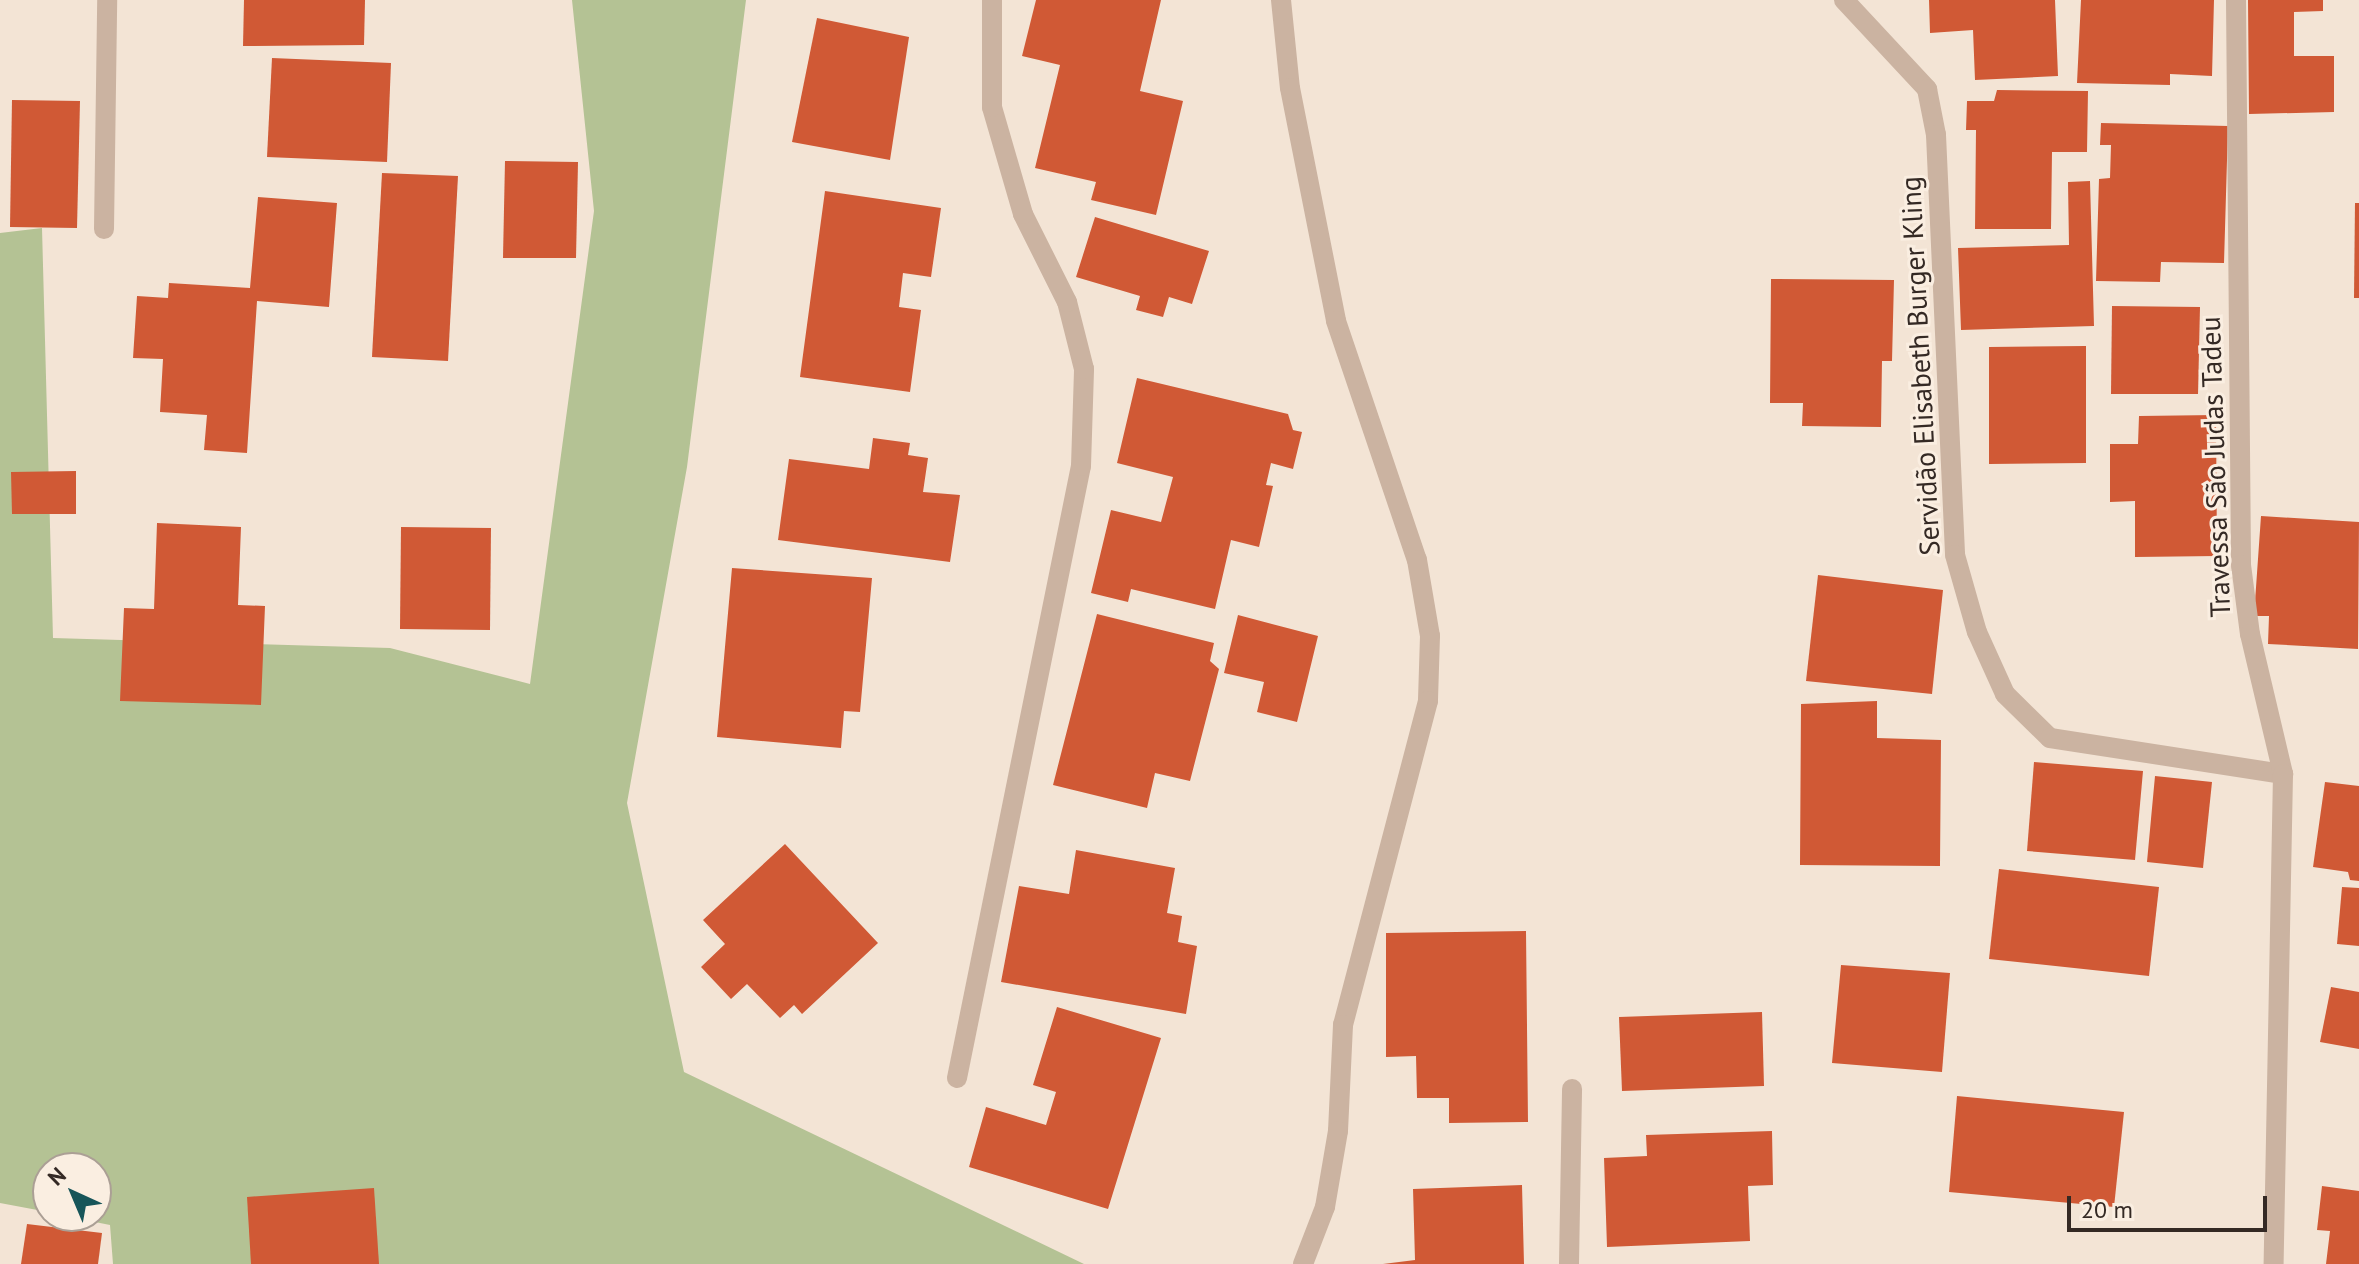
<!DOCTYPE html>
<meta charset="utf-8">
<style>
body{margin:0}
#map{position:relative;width:2359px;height:1264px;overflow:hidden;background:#f3e4d5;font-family:"PT Sans",sans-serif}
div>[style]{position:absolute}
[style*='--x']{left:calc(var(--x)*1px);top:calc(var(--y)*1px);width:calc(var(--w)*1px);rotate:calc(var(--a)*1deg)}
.green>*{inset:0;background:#b4c294}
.building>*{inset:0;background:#d05935}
.minor>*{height:20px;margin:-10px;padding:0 10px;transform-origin:10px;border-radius:10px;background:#cbb3a1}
span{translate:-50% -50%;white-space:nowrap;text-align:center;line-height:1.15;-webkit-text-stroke:6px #faeee1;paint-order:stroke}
.street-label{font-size:28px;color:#342924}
.north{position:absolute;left:32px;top:1152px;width:80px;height:80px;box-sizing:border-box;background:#faeee1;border:2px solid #ab9f95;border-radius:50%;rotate:316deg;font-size:22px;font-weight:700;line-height:32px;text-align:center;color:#342924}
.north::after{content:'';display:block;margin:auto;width:28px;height:36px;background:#175559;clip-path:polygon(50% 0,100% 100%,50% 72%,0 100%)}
.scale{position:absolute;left:2067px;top:1196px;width:200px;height:36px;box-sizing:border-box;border:4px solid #342924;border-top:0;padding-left:10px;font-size:24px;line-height:28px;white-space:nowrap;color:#342924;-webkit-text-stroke:6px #faeee1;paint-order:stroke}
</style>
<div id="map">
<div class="green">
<div style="clip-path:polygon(572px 0,746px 0,687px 467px,627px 803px,684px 1072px,1084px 1264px,113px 1264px,110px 1225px,65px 1216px,96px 1216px,96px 1168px,48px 1168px,48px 1212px,0 1203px,0 233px,42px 228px,53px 638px,390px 648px,530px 684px,594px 211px)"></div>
</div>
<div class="building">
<div style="clip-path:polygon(244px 0,365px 0,364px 45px,243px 46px)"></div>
<div style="clip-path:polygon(1036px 0,1161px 0,1140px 91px,1183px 101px,1156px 215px,1091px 200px,1096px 182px,1035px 168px,1060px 65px,1022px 56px)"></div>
<div style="clip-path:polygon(1929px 0,2055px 0,2058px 76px,1975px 80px,1973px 30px,1930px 33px)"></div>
<div style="clip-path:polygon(2081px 0,2214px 0,2212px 76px,2170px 74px,2170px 85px,2077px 83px)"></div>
<div style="clip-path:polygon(2248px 0,2323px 0,2323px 11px,2294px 12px,2294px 56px,2334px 56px,2334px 112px,2249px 114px)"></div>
<div style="clip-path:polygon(817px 18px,909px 37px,890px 160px,792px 142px)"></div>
<div style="clip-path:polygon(272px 58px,391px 63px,387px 162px,267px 157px)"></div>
<div style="clip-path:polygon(1997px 90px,2088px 91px,2087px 152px,2052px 152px,2051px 229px,1975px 229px,1976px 130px,1966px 130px,1967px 101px,1994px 101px)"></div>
<div style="clip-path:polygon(12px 100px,80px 101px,77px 228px,10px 227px)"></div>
<div style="clip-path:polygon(2101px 123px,2228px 126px,2224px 263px,2161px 262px,2160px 282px,2096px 281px,2099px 179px,2110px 178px,2111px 145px,2100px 145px)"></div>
<div style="clip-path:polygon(505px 161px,578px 162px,576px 258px,503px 258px)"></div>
<div style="clip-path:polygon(382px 173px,458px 176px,448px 361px,372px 357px)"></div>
<div style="clip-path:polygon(2090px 181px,2094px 326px,1961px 330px,1958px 248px,2069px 245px,2068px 182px)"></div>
<div style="clip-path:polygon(825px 191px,941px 208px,931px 277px,903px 273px,899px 307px,921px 310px,910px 392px,800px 377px)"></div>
<div style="clip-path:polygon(258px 197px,337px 203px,329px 307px,257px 301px,247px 453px,204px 450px,207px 415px,160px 412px,163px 359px,133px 358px,137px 296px,168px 298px,169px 283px,250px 288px)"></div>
<div style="clip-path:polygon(2355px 203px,2359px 203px,2359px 298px,2354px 298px)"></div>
<div style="clip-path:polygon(1095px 217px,1209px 251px,1192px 304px,1169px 297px,1163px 317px,1136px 310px,1140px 296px,1076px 277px)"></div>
<div style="clip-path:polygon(1771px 279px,1894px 280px,1892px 361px,1882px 361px,1881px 427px,1802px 426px,1803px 403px,1770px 403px)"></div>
<div style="clip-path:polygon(2112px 306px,2200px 307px,2198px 394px,2111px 394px)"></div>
<div style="clip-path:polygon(2086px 346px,2086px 463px,1989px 464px,1989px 347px)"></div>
<div style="clip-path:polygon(1137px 378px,1288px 414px,1293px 430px,1302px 432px,1293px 469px,1271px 463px,1266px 485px,1273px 486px,1259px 547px,1231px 540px,1215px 609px,1131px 589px,1128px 602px,1091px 593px,1111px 510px,1161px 522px,1173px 477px,1117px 463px)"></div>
<div style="clip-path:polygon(2216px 415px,2217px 556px,2135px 557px,2135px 501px,2110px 502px,2110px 444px,2138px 444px,2139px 416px)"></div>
<div style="clip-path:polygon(873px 438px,910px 443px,908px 455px,928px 458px,923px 492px,960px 495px,950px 562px,778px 540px,789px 459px,869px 469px)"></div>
<div style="clip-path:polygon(76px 471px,76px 514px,12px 514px,11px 472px)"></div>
<div style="clip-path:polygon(2261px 516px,2359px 522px,2358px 649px,2268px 644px,2269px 616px,2254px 616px)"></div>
<div style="clip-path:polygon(157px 523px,241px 527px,238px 605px,265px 606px,261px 705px,120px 701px,124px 608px,154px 609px)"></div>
<div style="clip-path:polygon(401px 527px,491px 528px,490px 630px,400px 629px)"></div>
<div style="clip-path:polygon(732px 568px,872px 578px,860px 712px,844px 711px,841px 748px,717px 737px)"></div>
<div style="clip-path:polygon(1818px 575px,1943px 590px,1932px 694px,1806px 681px)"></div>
<div style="clip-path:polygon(1097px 614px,1214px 643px,1210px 661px,1219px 669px,1190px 781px,1155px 773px,1147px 808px,1053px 785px)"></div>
<div style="clip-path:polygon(1238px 615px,1318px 636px,1297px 722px,1257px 712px,1264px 682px,1224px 673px)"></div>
<div style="clip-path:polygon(1877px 701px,1877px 738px,1941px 740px,1940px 866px,1800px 865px,1801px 704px)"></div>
<div style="clip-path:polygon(2034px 762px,2143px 771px,2135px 860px,2027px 851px)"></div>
<div style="clip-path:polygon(2155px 776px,2212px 782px,2203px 868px,2147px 862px)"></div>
<div style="clip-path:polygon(2325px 782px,2359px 786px,2359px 881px,2350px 880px,2348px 872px,2313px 867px)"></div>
<div style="clip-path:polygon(785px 844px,878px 943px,802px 1014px,794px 1005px,780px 1018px,747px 984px,731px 999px,701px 967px,725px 944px,703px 920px)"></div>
<div style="clip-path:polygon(1076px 850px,1175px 868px,1167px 913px,1182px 916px,1178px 942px,1197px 946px,1186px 1014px,1001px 982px,1019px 886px,1069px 894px)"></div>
<div style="clip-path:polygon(1999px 869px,2159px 887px,2149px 976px,1989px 959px)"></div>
<div style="clip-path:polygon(2342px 887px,2359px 888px,2359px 946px,2337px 944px)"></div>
<div style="clip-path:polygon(1526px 931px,1528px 1122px,1449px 1123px,1449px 1098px,1417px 1098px,1416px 1056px,1386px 1057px,1386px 933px)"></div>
<div style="clip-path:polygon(1841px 965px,1950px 973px,1942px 1072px,1832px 1063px)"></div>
<div style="clip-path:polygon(2331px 987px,2359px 992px,2359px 1049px,2320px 1042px)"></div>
<div style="clip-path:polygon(1057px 1007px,1161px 1038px,1108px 1209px,969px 1167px,986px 1107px,1046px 1125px,1056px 1092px,1033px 1085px)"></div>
<div style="clip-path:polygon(1762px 1012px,1764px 1086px,1622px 1091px,1619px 1017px)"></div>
<div style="clip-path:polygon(1957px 1096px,2124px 1112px,2114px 1207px,1949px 1192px)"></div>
<div style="clip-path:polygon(1772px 1131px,1773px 1185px,1748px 1186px,1750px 1241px,1607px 1247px,1604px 1158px,1647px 1156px,1646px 1135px)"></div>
<div style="clip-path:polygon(1522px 1185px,1524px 1264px,1383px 1264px,1415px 1260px,1413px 1189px)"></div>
<div style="clip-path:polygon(2322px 1186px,2359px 1191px,2359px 1264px,2326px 1264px,2330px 1231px,2317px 1230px)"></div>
<div style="clip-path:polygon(374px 1188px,379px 1264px,251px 1264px,247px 1197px)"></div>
<div style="clip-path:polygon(27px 1224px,102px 1233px,98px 1264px,21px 1264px)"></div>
</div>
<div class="minor">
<div style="--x:1281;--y:0;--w:88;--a:84.2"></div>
<div style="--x:1290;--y:88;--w:237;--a:78.8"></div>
<div style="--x:1336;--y:321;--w:252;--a:71.3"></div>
<div style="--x:1417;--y:560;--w:77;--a:80.3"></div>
<div style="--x:1430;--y:636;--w:65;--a:91.8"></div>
<div style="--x:1428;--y:701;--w:335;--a:104.7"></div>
<div style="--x:1343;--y:1025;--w:106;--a:92.7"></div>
<div style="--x:1338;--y:1131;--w:77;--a:99.7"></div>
<div style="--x:1325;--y:1207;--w:61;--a:111.1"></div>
<div style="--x:1844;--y:0;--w:122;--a:47"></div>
<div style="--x:1927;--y:89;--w:47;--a:78.9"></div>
<div style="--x:1936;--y:135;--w:420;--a:87.4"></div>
<div style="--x:1955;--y:555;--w:80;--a:74.1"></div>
<div style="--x:1977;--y:632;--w:68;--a:65.7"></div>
<div style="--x:2005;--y:694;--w:63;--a:44.4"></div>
<div style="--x:2050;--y:738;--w:236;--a:8.8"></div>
<div style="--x:2236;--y:0;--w:565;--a:89.49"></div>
<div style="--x:2241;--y:565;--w:70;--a:82.6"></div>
<div style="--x:2250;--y:634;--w:144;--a:76.7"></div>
<div style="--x:2283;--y:774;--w:490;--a:91.1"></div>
<div style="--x:104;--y:229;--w:229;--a:-89.2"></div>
<div style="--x:957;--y:1078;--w:624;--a:-78.55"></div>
<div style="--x:1081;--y:466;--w:97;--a:-88.2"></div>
<div style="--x:1084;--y:369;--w:69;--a:-104.2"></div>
<div style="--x:1067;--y:302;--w:98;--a:-116.6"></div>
<div style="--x:1023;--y:214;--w:111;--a:-106.2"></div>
<div style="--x:992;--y:107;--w:107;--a:-90"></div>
<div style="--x:1569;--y:1264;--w:175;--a:-89"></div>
</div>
<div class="street-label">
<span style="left:1920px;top:366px;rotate:-93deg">Servidão Elisabeth Burger Kling</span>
<span style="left:2215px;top:467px;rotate:-92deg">Travessa São Judas Tadeu</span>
</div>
<div class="north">N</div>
<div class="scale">20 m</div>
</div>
